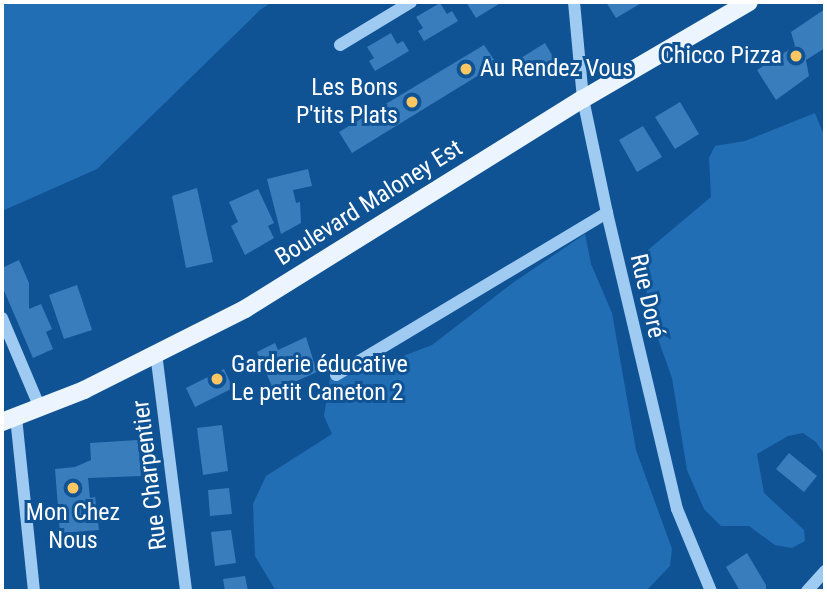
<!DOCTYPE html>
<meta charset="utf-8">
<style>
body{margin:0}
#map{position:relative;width:827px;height:593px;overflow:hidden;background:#105395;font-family:"Roboto Condensed",sans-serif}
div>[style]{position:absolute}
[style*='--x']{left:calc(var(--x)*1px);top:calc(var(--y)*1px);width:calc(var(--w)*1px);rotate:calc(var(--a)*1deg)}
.green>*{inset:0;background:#226eb4}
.building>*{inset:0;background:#397dbd}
.minor>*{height:12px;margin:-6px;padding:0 6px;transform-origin:6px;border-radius:6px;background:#9fcbf3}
.major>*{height:18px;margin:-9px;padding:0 9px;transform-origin:9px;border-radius:9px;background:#ebf4ff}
.dots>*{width:19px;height:19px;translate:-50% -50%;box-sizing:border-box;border:4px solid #105395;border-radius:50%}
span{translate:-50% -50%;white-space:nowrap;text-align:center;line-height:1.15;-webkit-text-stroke:6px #105395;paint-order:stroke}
.poi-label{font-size:24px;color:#fff}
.right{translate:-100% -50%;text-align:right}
.left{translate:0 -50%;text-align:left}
.street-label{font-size:24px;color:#fff}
.frame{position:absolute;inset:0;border:4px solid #fff;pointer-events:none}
</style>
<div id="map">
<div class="green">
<div style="clip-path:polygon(2px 2px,272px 2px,260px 10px,97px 169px,2px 211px)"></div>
<div style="clip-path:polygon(815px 113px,825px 138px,825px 455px,816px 442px,803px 433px,788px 436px,757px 454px,764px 493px,804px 530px,805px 541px,792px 548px,775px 545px,749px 526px,721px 526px,704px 509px,687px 470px,672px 378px,646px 305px,648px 250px,711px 197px,709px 158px,715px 146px,745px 141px)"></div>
<div style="clip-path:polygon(585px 234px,591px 264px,612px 313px,636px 450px,672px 549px,670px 566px,646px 591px,276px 591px,255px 556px,253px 504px,266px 476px,332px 434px,324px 416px,330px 378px,357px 374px,432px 345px,514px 282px)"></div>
</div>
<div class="building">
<div style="clip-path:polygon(466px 2px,502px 2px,476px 18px)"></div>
<div style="clip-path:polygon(606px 2px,643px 2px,616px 18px)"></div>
<div style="clip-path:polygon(440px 3px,447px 14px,452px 11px,458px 21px,424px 41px,418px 31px,423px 28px,416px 17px)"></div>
<div style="clip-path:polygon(825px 9px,825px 48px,806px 60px,809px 76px,776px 100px,757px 70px,795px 46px,791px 32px)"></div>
<div style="clip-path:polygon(391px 33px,397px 44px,403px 41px,409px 51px,375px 71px,369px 61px,374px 58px,367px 47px)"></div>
<div style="clip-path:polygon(545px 43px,556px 62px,532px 76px,521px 58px)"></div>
<div style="clip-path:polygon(484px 45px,497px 64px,352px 153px,339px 132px)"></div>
<div style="clip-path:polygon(680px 102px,699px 134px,675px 149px,655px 117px)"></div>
<div style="clip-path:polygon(643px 126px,662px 157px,637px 172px,619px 140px)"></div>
<div style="clip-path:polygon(308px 169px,312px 186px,293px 190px,296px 203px,300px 202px,301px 223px,281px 234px,267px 179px)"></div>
<div style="clip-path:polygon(197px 188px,213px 262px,186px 268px,172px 196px)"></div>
<div style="clip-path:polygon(258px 189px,274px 223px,268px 226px,274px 238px,245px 255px,231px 226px,238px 222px,229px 202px)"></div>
<div style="clip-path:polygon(19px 260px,29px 283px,29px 309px,41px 304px,52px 329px,46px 332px,53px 349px,33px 358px,2px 286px,2px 268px)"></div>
<div style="clip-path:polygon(77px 285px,92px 330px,64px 339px,49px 295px)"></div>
<div style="clip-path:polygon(306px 337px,317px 372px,274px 391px,257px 352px,275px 343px,278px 350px)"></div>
<div style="clip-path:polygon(224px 369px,233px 388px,195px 407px,186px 388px)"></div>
<div style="clip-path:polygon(222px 425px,228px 471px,203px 475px,197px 428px)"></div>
<div style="clip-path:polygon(138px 440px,141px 476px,88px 478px,90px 498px,95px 497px,99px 530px,60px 533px,55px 469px,75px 467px,91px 460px,90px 443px)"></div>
<div style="clip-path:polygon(789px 453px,817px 476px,804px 492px,776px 469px)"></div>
<div style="clip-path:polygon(229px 488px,232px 514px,210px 516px,208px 490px)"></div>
<div style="clip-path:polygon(231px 530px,236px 563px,215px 566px,211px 532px)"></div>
<div style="clip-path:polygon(747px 553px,766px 585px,766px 591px,740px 591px,726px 567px)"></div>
<div style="clip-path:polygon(245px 576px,248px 591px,225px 591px,223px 579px)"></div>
</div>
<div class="minor">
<div style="--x:574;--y:2;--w:97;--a:84.7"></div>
<div style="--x:583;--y:99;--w:116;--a:78.1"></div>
<div style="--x:607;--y:213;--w:304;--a:76.7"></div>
<div style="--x:677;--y:509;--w:89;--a:67.5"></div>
<div style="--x:340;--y:45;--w:83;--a:-31.2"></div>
<div style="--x:2;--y:318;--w:98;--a:67.1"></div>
<div style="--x:156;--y:353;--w:240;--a:82.8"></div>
<div style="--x:336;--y:375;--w:316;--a:-30.9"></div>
<div style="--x:16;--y:417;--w:175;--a:84.1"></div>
<div style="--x:807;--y:591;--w:27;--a:-48"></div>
</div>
<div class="major">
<div style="--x:2;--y:422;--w:88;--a:-21.3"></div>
<div style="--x:84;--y:390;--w:180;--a:-26.7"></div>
<div style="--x:245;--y:309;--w:398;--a:-31.9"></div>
<div style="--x:583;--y:99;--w:192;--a:-30.3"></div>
</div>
<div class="dots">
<div style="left:796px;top:56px;background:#ffc661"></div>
<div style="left:466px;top:69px;background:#ffc661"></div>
<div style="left:412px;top:102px;background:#ffc661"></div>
<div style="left:217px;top:379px;background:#ffc661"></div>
<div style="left:73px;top:488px;background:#ffc661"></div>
</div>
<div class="poi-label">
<span class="right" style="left:782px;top:56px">Chicco Pizza</span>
<span class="left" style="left:480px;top:69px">Au Rendez Vous</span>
<span class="right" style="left:398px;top:102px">Les Bons<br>P'tits Plats</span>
<span class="left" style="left:231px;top:379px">Garderie éducative<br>Le petit Caneton 2</span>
<span style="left:73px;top:527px">Mon Chez<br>Nous</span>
</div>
<div class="street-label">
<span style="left:369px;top:203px;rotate:-32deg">Boulevard Maloney Est</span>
<span style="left:647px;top:296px;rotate:77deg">Rue Doré</span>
<span style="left:150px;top:475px;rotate:-97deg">Rue Charpentier</span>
</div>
<div class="frame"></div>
</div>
